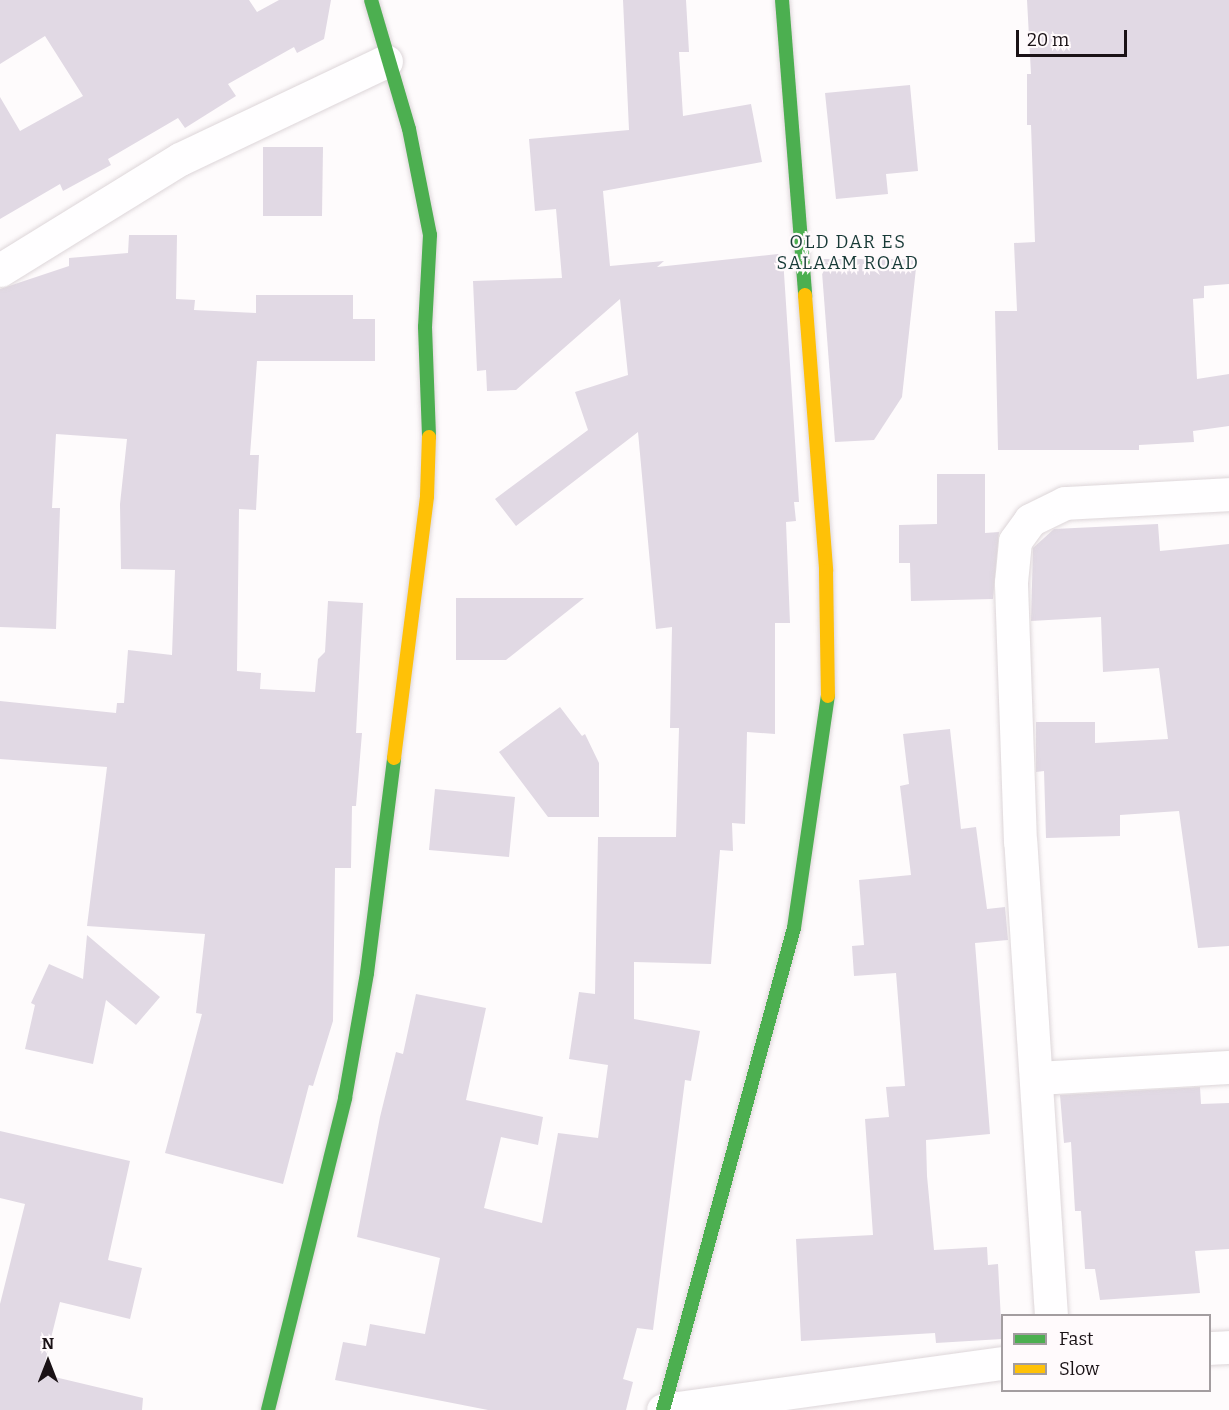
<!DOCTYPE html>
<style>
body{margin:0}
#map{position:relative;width:1229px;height:1410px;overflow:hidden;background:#fefbfc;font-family:Bitter,serif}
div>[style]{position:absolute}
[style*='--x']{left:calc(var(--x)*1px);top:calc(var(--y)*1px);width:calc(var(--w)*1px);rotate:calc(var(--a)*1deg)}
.building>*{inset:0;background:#e1d9e4}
.roads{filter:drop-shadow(0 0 2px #ddd6d9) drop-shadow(0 0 2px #ddd6d9)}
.street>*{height:33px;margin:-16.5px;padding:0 16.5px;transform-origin:16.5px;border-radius:16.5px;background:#fffeff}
.fast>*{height:14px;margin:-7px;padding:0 7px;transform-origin:7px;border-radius:7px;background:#4caf50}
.slow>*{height:14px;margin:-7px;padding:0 7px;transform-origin:7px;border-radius:7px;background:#ffc107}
span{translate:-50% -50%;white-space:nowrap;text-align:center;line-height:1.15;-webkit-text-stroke:4.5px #fffafc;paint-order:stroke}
.quarter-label{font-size:18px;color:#183a37;letter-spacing:1.5px}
.legend{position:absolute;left:1001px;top:1314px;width:210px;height:78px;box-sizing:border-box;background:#fffafc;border:2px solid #a39da0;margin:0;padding:8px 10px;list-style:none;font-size:18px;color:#1a1216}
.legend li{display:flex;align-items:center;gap:12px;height:30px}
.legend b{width:30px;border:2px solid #a39da0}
.north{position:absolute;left:18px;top:1332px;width:60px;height:60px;-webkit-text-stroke:4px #fffafc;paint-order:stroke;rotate:0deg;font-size:16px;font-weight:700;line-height:24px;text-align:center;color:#1a1216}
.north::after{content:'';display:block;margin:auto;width:21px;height:27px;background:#1a1216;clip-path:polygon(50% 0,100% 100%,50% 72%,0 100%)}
.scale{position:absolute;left:1016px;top:30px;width:111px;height:27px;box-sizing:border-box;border:3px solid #1a1216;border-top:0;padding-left:8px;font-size:18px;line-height:21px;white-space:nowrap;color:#1a1216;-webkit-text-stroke:4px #fffafc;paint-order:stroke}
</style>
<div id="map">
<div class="building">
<div style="clip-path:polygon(0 0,249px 0,257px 12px,279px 0,331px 0,324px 39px,297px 53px,294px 47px,228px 84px,236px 96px,185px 128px,178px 118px,108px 159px,111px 165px,63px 191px,60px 184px,0 219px,0 97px,20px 131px,83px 96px,45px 36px,0 64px)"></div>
<div style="clip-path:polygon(623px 0,686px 0,689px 52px,679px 52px,683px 116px,751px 104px,762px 162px,603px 191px,610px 266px,664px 261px,657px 267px,778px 254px,783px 258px,799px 502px,794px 502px,796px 521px,786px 522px,790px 623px,775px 623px,775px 734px,747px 732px,745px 824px,732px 823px,733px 851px,720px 850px,711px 964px,634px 962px,634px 1019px,700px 1031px,691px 1081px,685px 1080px,653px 1330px,637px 1328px,623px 1379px,633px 1382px,626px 1410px,488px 1410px,335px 1380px,343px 1342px,366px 1346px,370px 1324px,425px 1334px,440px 1258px,357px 1237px,380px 1117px,396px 1052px,403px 1054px,416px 994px,486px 1008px,466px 1100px,543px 1117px,538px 1145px,501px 1137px,484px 1208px,542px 1223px,558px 1133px,598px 1138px,608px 1065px,569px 1059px,579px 992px,595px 994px,598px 837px,676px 837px,679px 728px,670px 728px,672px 627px,656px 629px,638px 432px,516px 526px,495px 499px,588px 430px,575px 392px,628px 375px,620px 299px,516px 390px,487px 391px,486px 370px,477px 371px,473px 281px,562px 278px,556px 209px,535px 211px,529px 139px,629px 130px)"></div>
<div style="clip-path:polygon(1027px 0,1229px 0,1229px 284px,1204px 286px,1204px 298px,1193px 299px,1197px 379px,1229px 374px,1229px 426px,1193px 431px,1194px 442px,1139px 445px,1139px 450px,998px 450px,995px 311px,1017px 311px,1014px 243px,1035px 242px,1031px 125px,1027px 125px,1027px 74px,1031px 74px)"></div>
<div style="clip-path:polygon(910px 85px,918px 171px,886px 174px,888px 194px,836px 199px,825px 93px)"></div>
<div style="clip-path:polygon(263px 147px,323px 147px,322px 216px,263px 216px)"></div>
<div style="clip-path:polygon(129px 235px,177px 235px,176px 299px,195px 300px,194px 310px,256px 313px,256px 295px,353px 295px,353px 319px,375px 319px,375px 361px,257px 361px,250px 455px,259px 455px,256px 510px,239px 509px,237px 671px,261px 673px,260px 689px,315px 692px,318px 659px,325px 652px,328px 601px,363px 603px,356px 733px,362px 733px,356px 806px,352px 806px,351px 868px,335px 868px,333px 1021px,313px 1086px,309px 1085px,283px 1184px,165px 1153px,202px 1014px,196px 1013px,205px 934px,87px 926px,107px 767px,0 759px,0 701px,116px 713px,117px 703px,124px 703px,128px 650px,172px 655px,175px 570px,121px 569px,120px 504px,127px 439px,56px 434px,52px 508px,60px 508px,56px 629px,0 627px,0 289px,69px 266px,69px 258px,128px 253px)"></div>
<div style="clip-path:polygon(821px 259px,917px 259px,902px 397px,874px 440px,835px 442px)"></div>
<div style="clip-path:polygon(937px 474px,985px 474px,985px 533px,999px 532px,993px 599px,911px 601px,910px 563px,899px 563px,899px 525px,937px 524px)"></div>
<div style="clip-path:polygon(1158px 524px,1160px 551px,1229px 544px,1229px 946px,1198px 948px,1179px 811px,1120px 815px,1120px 836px,1046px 838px,1044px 771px,1036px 772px,1036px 722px,1095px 722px,1095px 743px,1168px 739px,1159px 668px,1103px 672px,1101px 617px,1031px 621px,1033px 548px,1054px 529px)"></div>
<div style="clip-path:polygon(456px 598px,584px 598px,506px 660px,456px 660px)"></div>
<div style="clip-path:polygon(560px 707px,582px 736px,585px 734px,599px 763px,599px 817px,548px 817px,499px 752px)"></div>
<div style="clip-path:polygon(950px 729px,961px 829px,976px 827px,987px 909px,1005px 907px,1008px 940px,975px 943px,990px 1134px,926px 1140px,927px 1176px,934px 1250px,987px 1247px,988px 1265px,998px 1264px,1002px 1339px,936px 1343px,935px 1333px,801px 1341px,796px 1239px,873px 1235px,865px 1119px,889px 1117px,886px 1087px,905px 1086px,896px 973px,854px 976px,852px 946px,864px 945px,859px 880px,911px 875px,900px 786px,909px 784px,903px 734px)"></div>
<div style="clip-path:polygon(435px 789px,515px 797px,509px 857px,429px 850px)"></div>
<div style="clip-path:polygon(87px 935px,160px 997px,136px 1025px,106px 1000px,93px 1064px,25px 1049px,35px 1005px,31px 1003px,49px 964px,83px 979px)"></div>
<div style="clip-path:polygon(1200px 1087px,1201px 1104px,1229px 1103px,1229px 1249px,1195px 1251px,1200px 1293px,1100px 1300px,1095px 1269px,1085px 1269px,1081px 1211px,1075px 1211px,1071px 1142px,1064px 1143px,1060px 1095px)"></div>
<div style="clip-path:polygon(0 1131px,130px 1161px,108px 1260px,142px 1268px,130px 1319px,60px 1302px,42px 1374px,143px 1398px,142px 1410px,0 1410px,0 1304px,25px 1204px,0 1198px)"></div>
</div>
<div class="roads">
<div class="street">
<div style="--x:0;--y:270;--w:211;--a:-31.7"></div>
<div style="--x:180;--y:159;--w:228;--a:-25.4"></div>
<div style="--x:1036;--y:1078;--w:193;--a:-3.3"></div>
<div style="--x:1051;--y:1316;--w:475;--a:-93.7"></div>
<div style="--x:1020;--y:842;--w:260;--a:-92"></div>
<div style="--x:1011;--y:582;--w:41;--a:-84.4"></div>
<div style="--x:1015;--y:541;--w:26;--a:-54"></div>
<div style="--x:1030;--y:520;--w:39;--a:-26"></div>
<div style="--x:1065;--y:503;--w:164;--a:-3.1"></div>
<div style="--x:1210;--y:1348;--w:19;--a:-3"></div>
<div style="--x:663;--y:1410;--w:342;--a:-7.9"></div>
</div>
<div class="fast">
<div style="--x:371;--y:0;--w:134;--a:73.6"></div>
<div style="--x:409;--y:129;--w:108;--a:78.8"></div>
<div style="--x:430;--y:235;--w:92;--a:93.1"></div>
<div style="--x:425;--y:327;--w:110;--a:87.9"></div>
<div style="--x:782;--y:0;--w:296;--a:85.5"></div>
<div style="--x:268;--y:1410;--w:321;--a:-76.1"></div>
<div style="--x:345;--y:1098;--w:127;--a:-80"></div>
<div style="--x:367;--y:973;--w:217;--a:-82.8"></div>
<div style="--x:663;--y:1410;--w:499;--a:-74.8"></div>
<div style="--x:794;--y:928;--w:234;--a:-81.7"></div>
</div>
<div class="slow">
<div style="--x:805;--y:295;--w:277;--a:85.6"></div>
<div style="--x:826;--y:571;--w:125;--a:89.1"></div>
<div style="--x:394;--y:758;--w:264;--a:-82.8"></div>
<div style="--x:427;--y:496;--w:59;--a:-88.1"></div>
</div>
</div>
<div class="quarter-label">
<span style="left:848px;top:253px">OLD DAR ES<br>SALAAM ROAD</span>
</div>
<ul class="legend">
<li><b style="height:8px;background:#4caf50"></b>Fast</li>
<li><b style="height:8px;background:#ffc107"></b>Slow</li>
</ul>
<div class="north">N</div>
<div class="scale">20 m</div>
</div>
